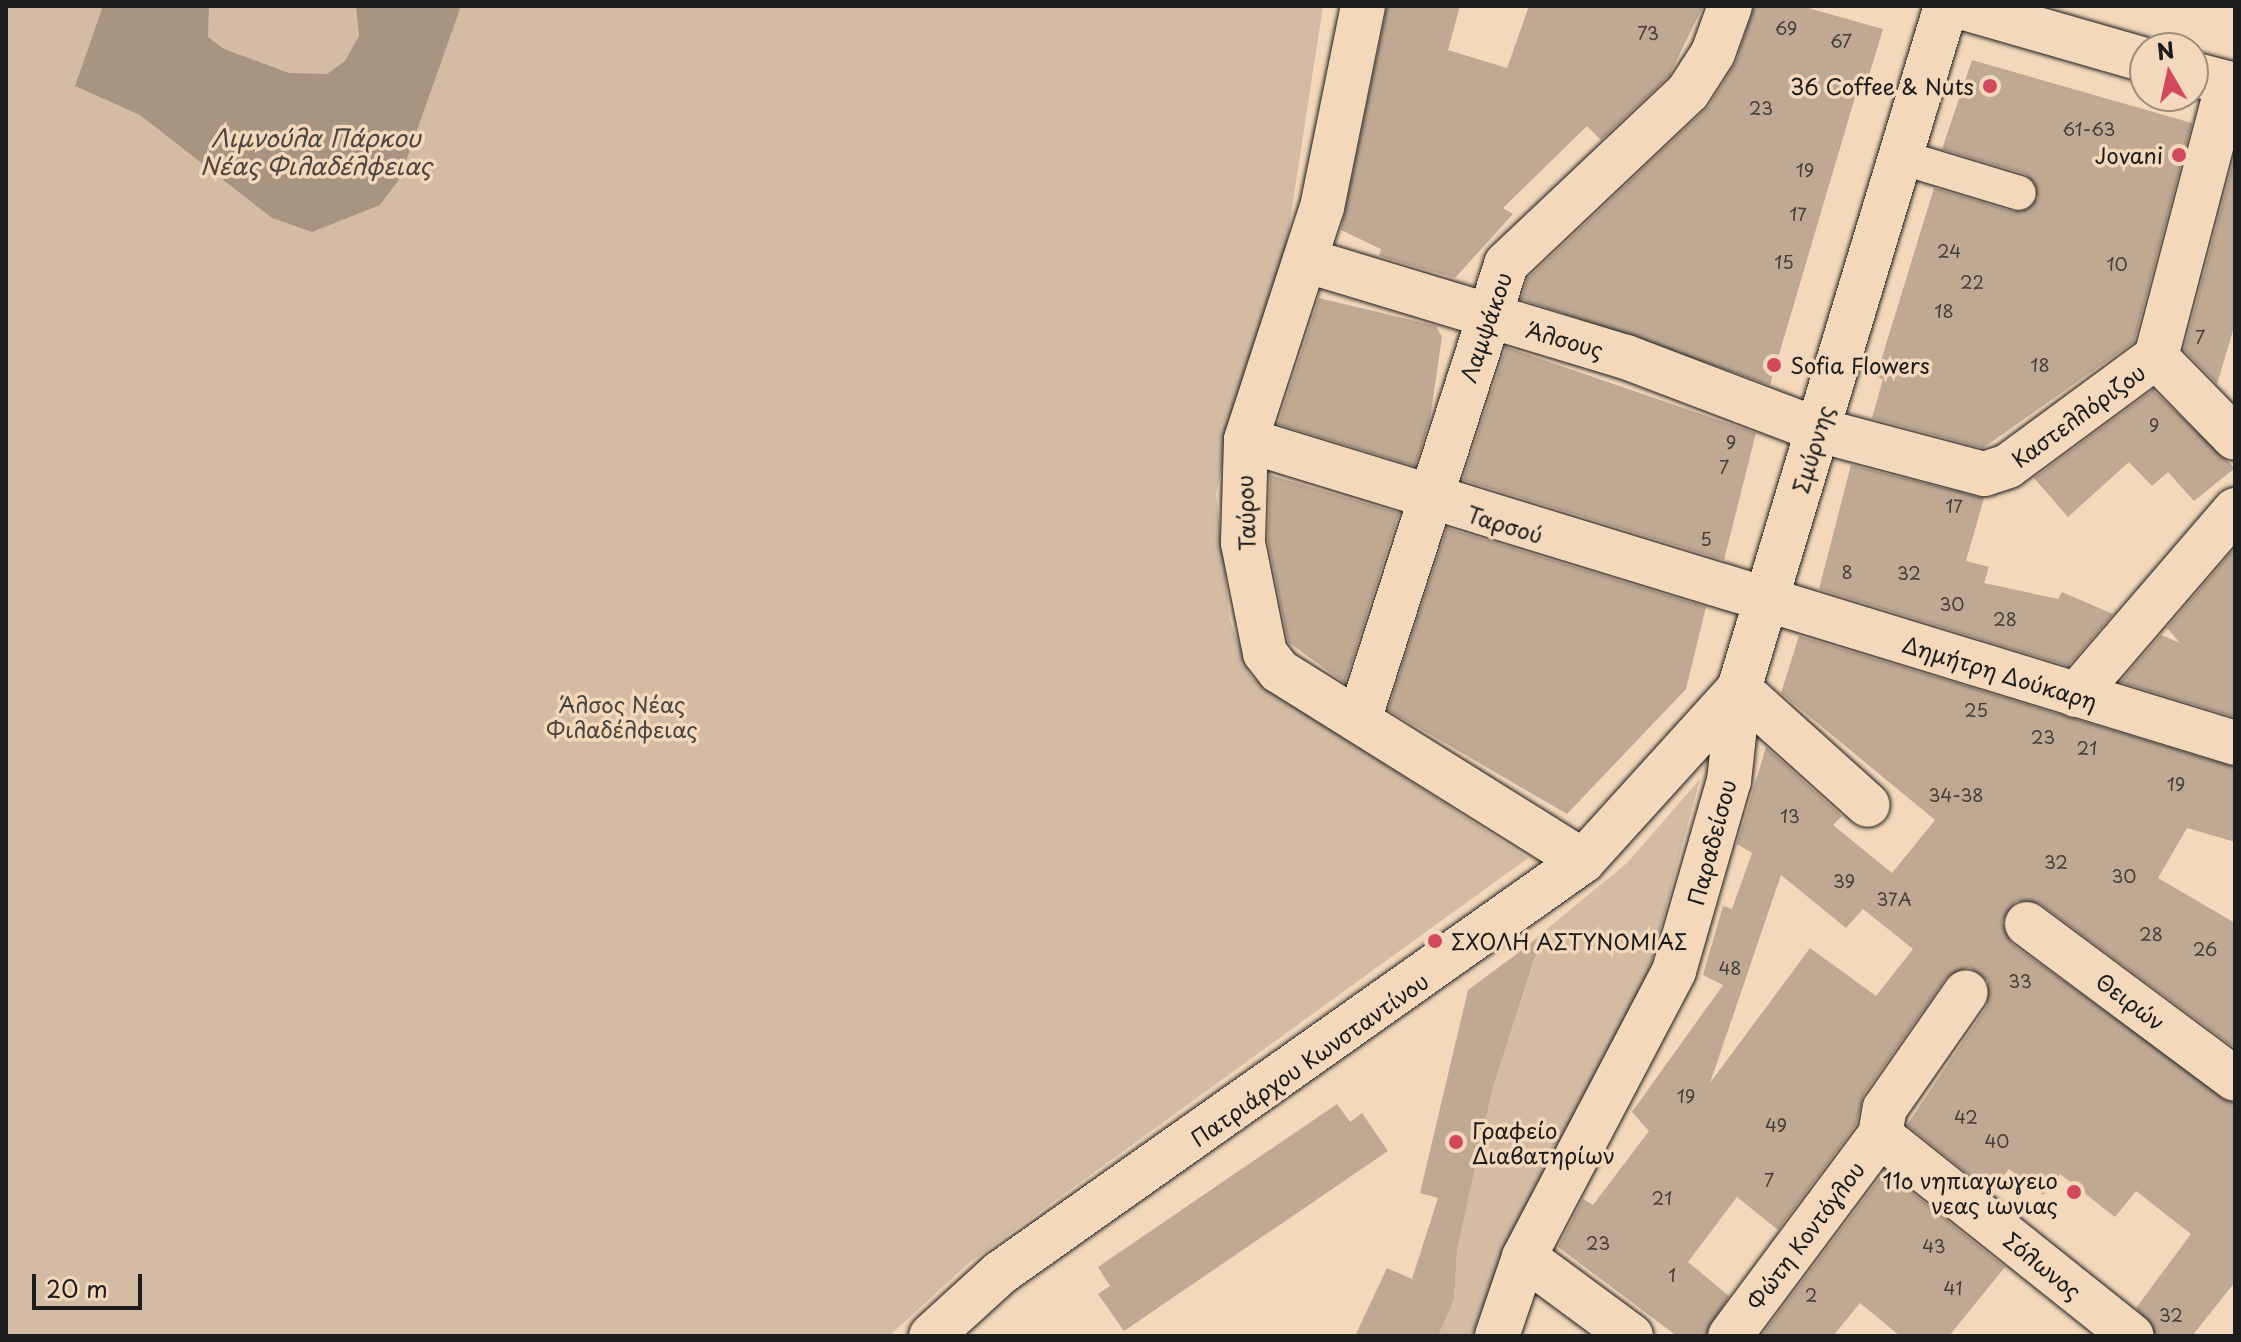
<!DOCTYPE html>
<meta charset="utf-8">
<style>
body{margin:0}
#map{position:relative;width:2241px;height:1342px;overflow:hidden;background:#f4d8bb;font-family:"Playpen Sans",sans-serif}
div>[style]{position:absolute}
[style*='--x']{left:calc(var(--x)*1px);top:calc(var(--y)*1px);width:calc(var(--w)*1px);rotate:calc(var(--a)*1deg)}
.green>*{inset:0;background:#d4bca4}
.water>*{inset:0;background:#a79582}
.building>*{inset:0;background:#bfa993}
.roads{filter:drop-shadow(0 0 2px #1c1c1c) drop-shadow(0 0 2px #1c1c1c)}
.pedestrian>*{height:34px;margin:-17px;padding:0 17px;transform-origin:17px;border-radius:17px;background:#f4d8bb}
.minor>*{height:44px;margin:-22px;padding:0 22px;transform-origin:22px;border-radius:22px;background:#f4d8bb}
.secondary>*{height:44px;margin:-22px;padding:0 22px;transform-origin:22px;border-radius:22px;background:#f4d8bb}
.dots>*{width:22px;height:22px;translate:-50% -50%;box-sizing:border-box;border:4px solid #f4d8bb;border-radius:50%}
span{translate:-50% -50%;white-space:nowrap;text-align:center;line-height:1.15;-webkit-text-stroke:7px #f4d8bb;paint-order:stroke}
.number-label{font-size:18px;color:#453f3a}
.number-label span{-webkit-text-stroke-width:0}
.poi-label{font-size:22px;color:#1c1c1c}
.right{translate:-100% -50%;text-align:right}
.left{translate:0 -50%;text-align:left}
.street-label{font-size:22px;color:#1c1c1c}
.park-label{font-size:22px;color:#4a443e}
.water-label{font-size:24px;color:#4d4640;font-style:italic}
.frame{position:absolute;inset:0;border:8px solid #1c1c1c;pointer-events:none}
.north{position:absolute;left:2129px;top:32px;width:80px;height:80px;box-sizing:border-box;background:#f4d8bb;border:2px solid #9e8d7b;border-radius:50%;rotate:351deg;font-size:22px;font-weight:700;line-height:32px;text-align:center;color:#1c1c1c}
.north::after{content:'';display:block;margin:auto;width:28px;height:36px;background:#d1495b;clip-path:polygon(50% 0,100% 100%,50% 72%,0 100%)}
.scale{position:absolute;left:32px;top:1274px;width:110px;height:36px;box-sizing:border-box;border:4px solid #1c1c1c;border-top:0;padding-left:10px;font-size:24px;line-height:28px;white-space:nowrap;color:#1c1c1c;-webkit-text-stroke:6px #f4d8bb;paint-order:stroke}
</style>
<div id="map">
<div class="green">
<div style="clip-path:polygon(6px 6px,1323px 6px,1281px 280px,1233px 415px,1216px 494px,1230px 620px,1251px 677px,1528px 858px,969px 1263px,889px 1336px,6px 1336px)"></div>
<div style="clip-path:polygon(1700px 779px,1641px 1001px,1490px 1287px,1472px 1336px,1438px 1336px,1454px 1300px,1457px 1251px,1492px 1091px,1535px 958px,1520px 951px,1627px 863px)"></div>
</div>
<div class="water">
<div style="clip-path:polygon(103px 6px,209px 6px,208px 37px,224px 49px,289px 73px,327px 74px,345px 61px,359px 36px,356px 6px,461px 6px,400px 178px,380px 205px,312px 232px,272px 218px,140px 115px,75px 86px)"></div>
</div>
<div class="building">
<div style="clip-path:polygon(1387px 6px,1460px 6px,1448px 50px,1507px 68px,1529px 6px,1703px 6px,1669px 76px,1601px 140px,1587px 126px,1503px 208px,1513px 214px,1455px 278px,1379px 256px,1381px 249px,1341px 230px)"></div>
<div style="clip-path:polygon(1754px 6px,1801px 6px,1883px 29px,1868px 79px,1861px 77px,1770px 385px,1521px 299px,1528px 278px,1709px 106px,1736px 62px)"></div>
<div style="clip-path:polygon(1972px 60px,2192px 123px,2134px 342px,1983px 448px,1872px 418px,1883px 379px,1876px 377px,1934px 188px,2014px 212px,2038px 198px,2026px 174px,1942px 149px)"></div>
<div style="clip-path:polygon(2235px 155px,2235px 324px,2217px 384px,2184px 350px)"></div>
<div style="clip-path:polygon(1319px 298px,1436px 326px,1442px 337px,1430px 419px,1415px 466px,1278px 424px)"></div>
<div style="clip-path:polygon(1506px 347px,1756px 433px,1724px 560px,1463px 480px)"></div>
<div style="clip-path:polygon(2153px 390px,2235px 468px,2194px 501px,2168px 472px,2152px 486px,2129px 462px,2068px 517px,2034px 478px)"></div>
<div style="clip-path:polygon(1851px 465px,1984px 498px,1966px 561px,1989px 567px,1984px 583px,2058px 599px,2062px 592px,2113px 614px,2068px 666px,1819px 589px)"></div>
<div style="clip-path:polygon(1270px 475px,1399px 513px,1345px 683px,1288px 642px,1268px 541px)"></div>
<div style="clip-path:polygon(1447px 528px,1706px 607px,1686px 689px,1567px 814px,1388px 710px)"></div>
<div style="clip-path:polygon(2235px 548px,2235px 717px,2120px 682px,2161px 635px,2180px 643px,2167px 628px)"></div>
<div style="clip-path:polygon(evenodd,1799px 636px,2235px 767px,2235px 842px,2187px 828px,2158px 878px,2235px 923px,2235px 1048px,2041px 904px,2016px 901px,2002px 922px,2012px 944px,2235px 1104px,2235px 1282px,2192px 1336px,2156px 1336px,2136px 1308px,2191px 1234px,2136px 1191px,2115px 1217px,2060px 1174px,2043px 1195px,2009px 1169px,1991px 1192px,1907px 1125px,1987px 1006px,1988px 981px,1969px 967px,1946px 978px,1864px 1094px,1856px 1125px,1778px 1230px,1737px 1197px,1688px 1262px,1729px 1296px,1706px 1336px,1677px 1336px,1558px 1247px,1583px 1199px,1593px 1205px,1649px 1131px,1632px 1112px,1723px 985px,1703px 975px,1723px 906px,1732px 909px,1752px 853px,1737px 844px,1766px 747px,1842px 816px,1833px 825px,1892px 873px,1935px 820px,1781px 693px,1799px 636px,1781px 875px,1846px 928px,1863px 909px,1913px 949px,1876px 996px,1810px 948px,1710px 1083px,1781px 875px)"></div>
<div style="clip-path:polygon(1542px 935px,1492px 1091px,1457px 1251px,1454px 1300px,1438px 1336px,1355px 1336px,1387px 1268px,1412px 1279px,1438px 1198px,1420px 1193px,1468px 990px)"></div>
<div style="clip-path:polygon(1337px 1104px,1350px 1122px,1362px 1113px,1388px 1151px,1124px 1331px,1098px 1294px,1110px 1286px,1098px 1267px)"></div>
<div style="clip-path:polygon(1885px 1171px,2005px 1267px,1949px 1336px,1900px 1336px,1860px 1303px,1833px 1336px,1761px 1336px)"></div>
</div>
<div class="roads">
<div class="pedestrian">
<div style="--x:1900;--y:157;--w:124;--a:16.8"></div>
</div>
<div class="minor">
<div style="--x:1363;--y:6;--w:205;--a:101.5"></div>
<div style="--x:1322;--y:207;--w:245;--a:108.1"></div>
<div style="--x:1246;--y:440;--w:103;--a:91.7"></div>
<div style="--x:1243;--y:543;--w:112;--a:78.7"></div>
<div style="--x:1265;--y:653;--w:23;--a:52"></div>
<div style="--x:1279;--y:671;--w:358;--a:32"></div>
<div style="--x:1308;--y:261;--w:332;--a:16.8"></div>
<div style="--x:1626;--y:357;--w:205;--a:20.8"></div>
<div style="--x:1818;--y:430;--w:172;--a:14.8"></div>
<div style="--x:1984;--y:474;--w:25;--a:-18"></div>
<div style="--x:2008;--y:466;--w:184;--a:-36.4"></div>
<div style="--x:2156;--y:357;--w:283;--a:-75.3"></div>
<div style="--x:2156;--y:357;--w:113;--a:45.7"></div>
<div style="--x:1246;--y:440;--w:1034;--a:17.03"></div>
<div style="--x:1739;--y:689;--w:173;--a:42"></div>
<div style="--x:2076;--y:695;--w:244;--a:-49.3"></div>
<div style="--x:1359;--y:720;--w:479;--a:-72.1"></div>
<div style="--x:1506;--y:264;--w:250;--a:-43.4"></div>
<div style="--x:1688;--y:92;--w:46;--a:-57.3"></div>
<div style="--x:1713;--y:53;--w:50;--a:-70.1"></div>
<div style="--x:2027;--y:924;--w:259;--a:36.7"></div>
<div style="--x:1880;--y:1135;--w:322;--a:38.6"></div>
<div style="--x:1880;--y:1135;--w:27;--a:-80"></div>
<div style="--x:1885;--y:1108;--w:141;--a:-55.1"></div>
<div style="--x:1524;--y:1257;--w:133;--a:36.4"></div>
<div style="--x:1497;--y:1336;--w:83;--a:-71.1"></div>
<div style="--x:1524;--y:1257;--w:323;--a:-62.3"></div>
<div style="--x:1674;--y:971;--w:198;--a:-73.9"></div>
<div style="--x:1729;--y:781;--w:93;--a:-83.8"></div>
<div style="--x:1730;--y:1336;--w:251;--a:-53.3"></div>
</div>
<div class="secondary">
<div style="--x:1957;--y:6;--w:196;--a:16"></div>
<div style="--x:2193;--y:74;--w:43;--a:14.7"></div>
<div style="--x:931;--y:1336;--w:93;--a:-42.4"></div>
<div style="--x:1000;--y:1273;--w:714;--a:-35.25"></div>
<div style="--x:1583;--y:861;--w:232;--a:-47.8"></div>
<div style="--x:1739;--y:689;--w:714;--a:-73.14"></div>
</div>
</div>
<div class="dots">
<div style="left:1990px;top:86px;background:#d1495b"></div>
<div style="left:2179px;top:155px;background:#d1495b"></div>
<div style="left:1774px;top:365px;background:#d1495b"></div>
<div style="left:1435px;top:941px;background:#d1495b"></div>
<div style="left:1456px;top:1142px;background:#d1495b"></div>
<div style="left:2074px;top:1192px;background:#d1495b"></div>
</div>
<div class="number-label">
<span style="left:1786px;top:28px">69</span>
<span style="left:1648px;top:33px">73</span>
<span style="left:1841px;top:41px">67</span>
<span style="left:1761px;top:108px">23</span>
<span style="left:2089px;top:129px">61-63</span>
<span style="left:1805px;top:170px">19</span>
<span style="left:1798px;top:214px">17</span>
<span style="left:1949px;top:251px">24</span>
<span style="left:1784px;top:262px">15</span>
<span style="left:2117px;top:264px">10</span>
<span style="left:1972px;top:282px">22</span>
<span style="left:1944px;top:311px">18</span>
<span style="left:2200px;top:337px">7</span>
<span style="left:2040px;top:365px">18</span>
<span style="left:2154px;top:425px">9</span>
<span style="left:1731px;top:442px">9</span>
<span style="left:1724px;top:467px">7</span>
<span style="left:1954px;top:506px">17</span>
<span style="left:1706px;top:539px">5</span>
<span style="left:1847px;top:572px">8</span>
<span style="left:1909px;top:573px">32</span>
<span style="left:1952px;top:604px">30</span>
<span style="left:2005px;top:619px">28</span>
<span style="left:1976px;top:710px">25</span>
<span style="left:2043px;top:737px">23</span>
<span style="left:2087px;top:748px">21</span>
<span style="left:2176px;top:784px">19</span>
<span style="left:1956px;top:795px">34-38</span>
<span style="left:1790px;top:816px">13</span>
<span style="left:2056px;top:862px">32</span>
<span style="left:2124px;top:876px">30</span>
<span style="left:1844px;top:881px">39</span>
<span style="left:1894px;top:899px">37Α</span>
<span style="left:2151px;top:934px">28</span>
<span style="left:2205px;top:949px">26</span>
<span style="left:1730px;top:968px">48</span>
<span style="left:2020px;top:981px">33</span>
<span style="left:1686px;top:1096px">19</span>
<span style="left:1966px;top:1117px">42</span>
<span style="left:1776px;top:1125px">49</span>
<span style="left:1997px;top:1141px">40</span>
<span style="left:1769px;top:1180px">7</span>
<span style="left:1662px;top:1198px">21</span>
<span style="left:1598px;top:1243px">23</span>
<span style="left:1934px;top:1246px">43</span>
<span style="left:1672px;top:1275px">1</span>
<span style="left:1953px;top:1288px">41</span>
<span style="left:1811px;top:1295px">2</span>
<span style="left:2171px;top:1315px">32</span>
</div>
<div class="poi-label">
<span class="right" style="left:1974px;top:86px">36 Coffee &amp; Nuts</span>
<span class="right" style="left:2163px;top:155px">Jovani</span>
<span class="left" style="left:1790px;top:365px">Sofia Flowers</span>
<span class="left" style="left:1451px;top:941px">ΣΧΟΛΗ ΑΣΤΥΝΟΜΙΑΣ</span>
<span class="left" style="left:1472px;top:1142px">Γραφείο<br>Διαβατηρίων</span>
<span class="right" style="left:2058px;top:1192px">11ο νηπιαγωγειο<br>νεας ιωνιας</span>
</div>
<div class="street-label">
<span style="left:1485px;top:327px;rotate:-71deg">Λαμψάκου</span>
<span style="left:1565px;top:339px;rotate:16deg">Άλσους</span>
<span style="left:2078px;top:415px;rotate:-36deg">Καστελλόριζου</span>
<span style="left:1812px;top:449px;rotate:-73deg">Σμύρνης</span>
<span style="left:1245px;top:513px;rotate:-92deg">Ταύρου</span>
<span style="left:1505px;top:524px;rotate:17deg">Ταρσού</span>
<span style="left:2000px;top:672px;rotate:17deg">Δημήτρη Δούκαρη</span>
<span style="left:1711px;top:842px;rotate:-75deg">Παραδείσου</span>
<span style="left:2131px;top:1001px;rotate:37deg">Θειρών</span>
<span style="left:1309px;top:1059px;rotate:-35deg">Πατριάρχου Κωνσταντίνου</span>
<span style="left:1805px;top:1235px;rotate:-53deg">Φώτη Κοντόγλου</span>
<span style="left:2043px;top:1265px;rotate:39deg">Σόλωνος</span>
</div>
<div class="park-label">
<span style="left:622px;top:716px">Άλσος Νέας<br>Φιλαδέλφειας</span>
</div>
<div class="water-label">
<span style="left:316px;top:152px">Λιμνούλα Πάρκου<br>Νέας Φιλαδέλφειας</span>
</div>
<div class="frame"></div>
<div class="north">N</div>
<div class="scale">20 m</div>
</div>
